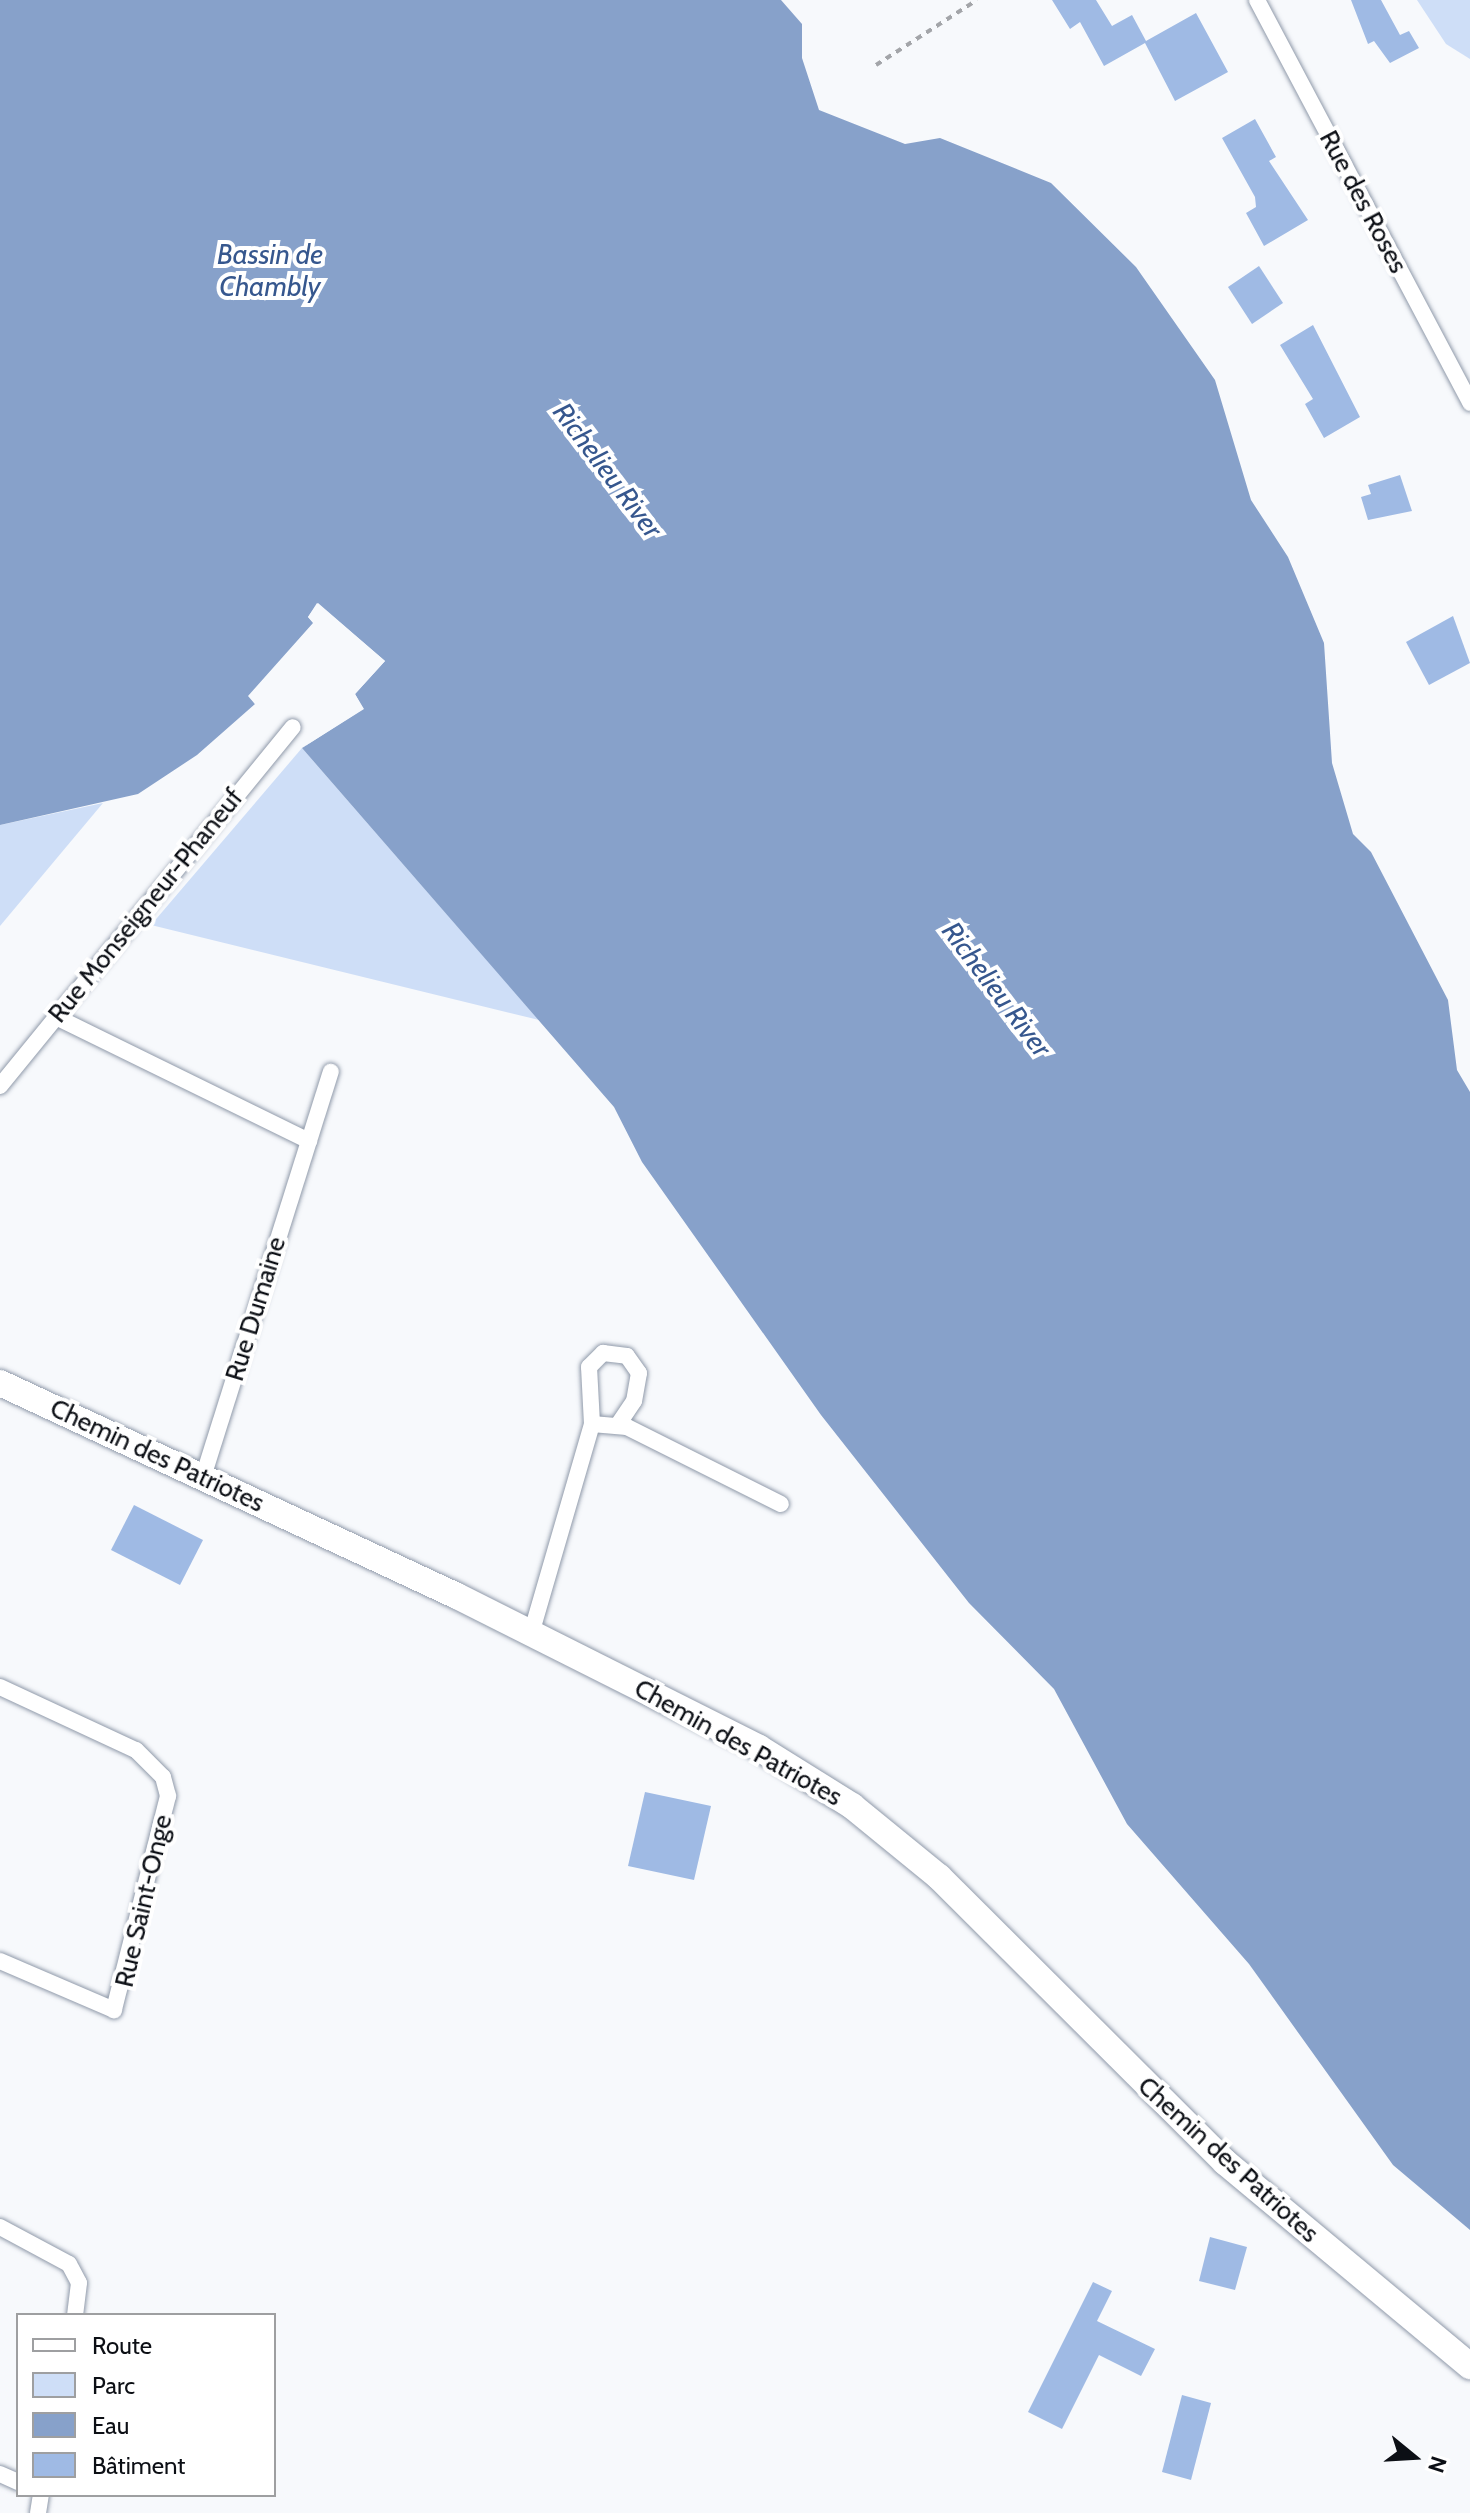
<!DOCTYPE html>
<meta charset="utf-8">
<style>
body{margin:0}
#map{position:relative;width:1470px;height:2513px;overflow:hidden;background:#f7f9fc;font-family:Cabin,sans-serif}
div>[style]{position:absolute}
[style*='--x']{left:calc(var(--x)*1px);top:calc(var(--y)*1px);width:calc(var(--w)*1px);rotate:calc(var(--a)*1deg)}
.green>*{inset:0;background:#cedef7}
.water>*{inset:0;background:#87a1ca}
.pier>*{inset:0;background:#f7f9fc}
.building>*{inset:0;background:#9fbae4}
.path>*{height:4px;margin-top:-2px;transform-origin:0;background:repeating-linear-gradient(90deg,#a3a5a9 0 6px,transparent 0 12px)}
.roads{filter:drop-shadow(0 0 2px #909aaa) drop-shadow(0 0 2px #909aaa)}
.street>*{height:16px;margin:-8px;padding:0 8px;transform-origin:8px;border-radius:8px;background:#fff}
.primary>*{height:26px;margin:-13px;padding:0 13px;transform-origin:13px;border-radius:13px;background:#fff}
span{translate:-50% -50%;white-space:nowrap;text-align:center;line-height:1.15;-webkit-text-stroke:8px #fff;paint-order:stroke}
.street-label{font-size:26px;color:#0c0f15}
.water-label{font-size:28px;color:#36578e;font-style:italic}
.legend{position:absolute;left:16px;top:2313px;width:260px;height:184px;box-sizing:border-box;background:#fff;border:2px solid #9e9fa1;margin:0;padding:10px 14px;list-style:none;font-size:24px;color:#0c0f15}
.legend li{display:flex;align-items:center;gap:16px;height:40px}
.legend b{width:40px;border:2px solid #9e9fa1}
.north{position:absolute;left:1374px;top:2417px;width:80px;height:80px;-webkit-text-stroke:6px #fff;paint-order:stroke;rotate:108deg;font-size:22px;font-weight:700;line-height:32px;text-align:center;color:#0c0f15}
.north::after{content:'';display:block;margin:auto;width:28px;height:36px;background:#0c0f15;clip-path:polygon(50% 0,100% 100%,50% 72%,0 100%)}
</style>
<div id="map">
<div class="green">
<div style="clip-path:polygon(1417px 0,1470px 0,1470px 59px,1446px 44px)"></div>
<div style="clip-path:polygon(302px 748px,539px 1020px,151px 925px)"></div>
<div style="clip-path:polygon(103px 803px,0 926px,0 825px)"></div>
</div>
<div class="water">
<div style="clip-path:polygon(0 0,781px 0,802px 24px,802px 58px,819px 110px,905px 144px,940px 138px,1051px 183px,1136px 267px,1215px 380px,1251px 500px,1288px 557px,1324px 643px,1332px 763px,1353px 834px,1371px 852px,1448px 1000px,1457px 1070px,1470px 1092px,1470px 2230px,1393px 2165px,1249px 1964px,1127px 1824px,1054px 1689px,969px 1603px,821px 1415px,642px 1162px,614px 1107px,302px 748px,363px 709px,355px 694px,385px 661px,317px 603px,308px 617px,314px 623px,249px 696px,255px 704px,197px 755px,138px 794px,0 825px)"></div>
</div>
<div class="pier">
<div style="clip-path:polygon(318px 603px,385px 661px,355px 694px,364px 709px,302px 748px,358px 708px,351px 693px,379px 661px,318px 609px,317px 625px,255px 704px,248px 696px,313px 623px,308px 617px)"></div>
</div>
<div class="building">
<div style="clip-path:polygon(1052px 0,1096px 0,1112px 26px,1132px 15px,1146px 41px,1196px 13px,1228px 72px,1175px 101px,1145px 43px,1104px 66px,1080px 22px,1070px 29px)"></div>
<div style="clip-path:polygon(1351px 0,1381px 0,1400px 35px,1409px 31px,1419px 48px,1390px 63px,1374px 41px,1368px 44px)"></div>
<div style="clip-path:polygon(1255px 119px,1276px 157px,1269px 161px,1308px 220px,1264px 246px,1246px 213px,1256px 207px,1255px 197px,1222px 138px)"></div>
<div style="clip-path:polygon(1259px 266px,1283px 303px,1252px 324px,1228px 287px)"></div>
<div style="clip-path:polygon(1313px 325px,1360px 417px,1324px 438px,1305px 404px,1313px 399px,1280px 345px)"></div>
<div style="clip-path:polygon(1400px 475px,1412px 511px,1368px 520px,1361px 497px,1371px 494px,1368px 485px)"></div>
<div style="clip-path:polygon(1453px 616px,1470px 663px,1429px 685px,1406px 642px)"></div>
<div style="clip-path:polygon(134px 1505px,203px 1540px,180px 1585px,111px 1550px)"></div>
<div style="clip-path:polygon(645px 1792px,711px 1806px,694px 1880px,628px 1866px)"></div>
<div style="clip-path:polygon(1210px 2237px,1247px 2247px,1235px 2290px,1199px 2281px)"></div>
<div style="clip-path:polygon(1093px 2282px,1112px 2291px,1097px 2321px,1155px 2349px,1141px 2376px,1099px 2355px,1062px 2429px,1028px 2412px)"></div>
<div style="clip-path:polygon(1182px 2395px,1211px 2403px,1191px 2480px,1162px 2472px)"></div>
</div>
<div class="path">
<div style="--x:876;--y:65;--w:120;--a:-32.8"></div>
</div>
<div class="roads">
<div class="street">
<div style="--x:1257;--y:0;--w:456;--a:62.1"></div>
<div style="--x:56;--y:1017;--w:282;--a:26.1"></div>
<div style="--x:0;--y:1086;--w:463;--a:-50.8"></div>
<div style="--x:592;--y:1424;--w:35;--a:5"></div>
<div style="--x:627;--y:1427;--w:172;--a:26.6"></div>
<div style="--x:203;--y:1477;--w:425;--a:-72.5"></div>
<div style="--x:531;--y:1634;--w:219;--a:-73.8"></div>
<div style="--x:592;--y:1424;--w:57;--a:-93"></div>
<div style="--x:589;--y:1367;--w:20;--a:-45"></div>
<div style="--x:603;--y:1353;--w:24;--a:7"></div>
<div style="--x:627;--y:1356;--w:21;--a:55"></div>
<div style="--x:639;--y:1373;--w:28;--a:100"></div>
<div style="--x:634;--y:1401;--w:29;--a:124"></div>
<div style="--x:0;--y:1687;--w:150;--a:24.9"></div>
<div style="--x:136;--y:1750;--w:38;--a:45"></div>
<div style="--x:163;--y:1777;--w:20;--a:75"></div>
<div style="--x:168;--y:1796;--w:221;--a:104.2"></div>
<div style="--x:114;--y:2010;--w:124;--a:-156.7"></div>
<div style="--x:0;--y:2227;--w:78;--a:28.2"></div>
<div style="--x:69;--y:2264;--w:21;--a:62"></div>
<div style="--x:79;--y:2283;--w:32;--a:97"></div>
<div style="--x:0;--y:2474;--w:20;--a:24"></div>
<div style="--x:38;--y:2513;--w:18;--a:-81"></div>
</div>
<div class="primary">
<div style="--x:0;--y:1383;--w:504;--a:24.99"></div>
<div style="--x:457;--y:1596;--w:338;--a:26.7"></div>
<div style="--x:759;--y:1748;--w:110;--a:31.9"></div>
<div style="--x:852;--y:1806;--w:112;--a:39.2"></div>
<div style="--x:939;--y:1877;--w:404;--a:44.9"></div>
<div style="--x:1225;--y:2162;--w:319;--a:39.8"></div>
</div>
</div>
<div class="street-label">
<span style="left:1363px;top:202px;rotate:62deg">Rue des Roses</span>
<span style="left:146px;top:906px;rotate:-51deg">Rue Monseigneur-Phaneuf</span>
<span style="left:256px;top:1309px;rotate:-73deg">Rue Dumaine</span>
<span style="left:157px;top:1456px;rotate:25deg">Chemin des Patriotes</span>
<span style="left:738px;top:1743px;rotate:29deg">Chemin des Patriotes</span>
<span style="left:144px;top:1901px;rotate:-77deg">Rue Saint-Onge</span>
<span style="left:1228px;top:2160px;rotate:42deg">Chemin des Patriotes</span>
</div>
<div class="water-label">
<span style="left:270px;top:270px">Bassin de<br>Chambly</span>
<span style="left:608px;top:470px;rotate:53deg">Richelieu River</span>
<span style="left:997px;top:989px;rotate:53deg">Richelieu River</span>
</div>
<ul class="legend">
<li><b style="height:10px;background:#fff"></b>Route</li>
<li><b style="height:22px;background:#cedef7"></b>Parc</li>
<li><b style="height:22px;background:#87a1ca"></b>Eau</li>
<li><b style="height:22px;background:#9fbae4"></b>Bâtiment</li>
</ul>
<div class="north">N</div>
</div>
